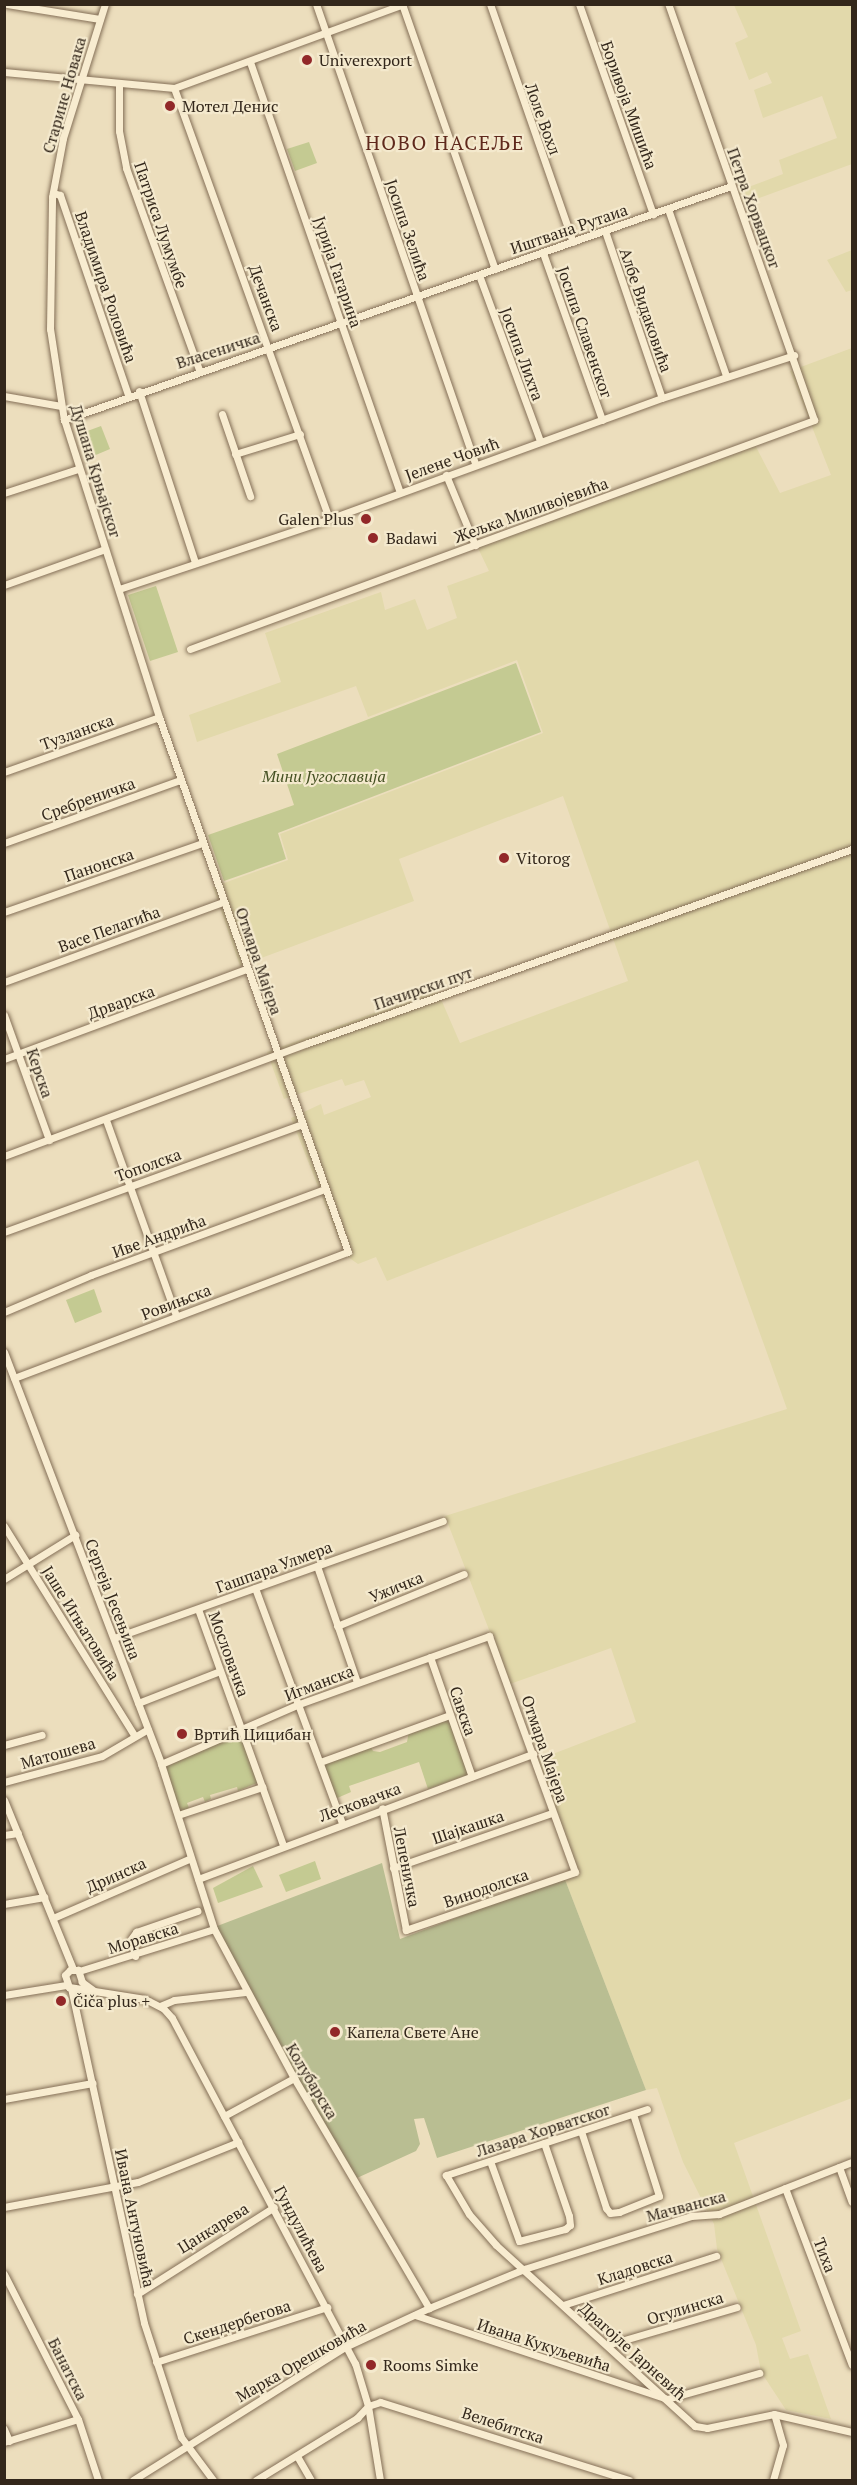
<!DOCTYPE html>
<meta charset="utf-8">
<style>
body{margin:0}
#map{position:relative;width:857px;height:2485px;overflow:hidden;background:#ecdebd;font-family:"PT Serif",serif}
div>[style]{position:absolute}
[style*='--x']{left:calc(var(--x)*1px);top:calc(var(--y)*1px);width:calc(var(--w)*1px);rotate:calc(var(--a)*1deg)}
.farmland>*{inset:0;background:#e2d9ab}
.green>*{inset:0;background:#c4ca92}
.cemetery>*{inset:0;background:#b9be92}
.roads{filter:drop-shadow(0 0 2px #846f57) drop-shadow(0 0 2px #846f57)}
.minor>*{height:7px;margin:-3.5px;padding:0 3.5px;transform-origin:3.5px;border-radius:3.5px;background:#f8ecd0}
.dots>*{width:16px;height:16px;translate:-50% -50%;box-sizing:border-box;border:3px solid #f4e9cd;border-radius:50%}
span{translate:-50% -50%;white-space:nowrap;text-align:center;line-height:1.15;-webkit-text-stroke:4.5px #f4e9cd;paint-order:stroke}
.poi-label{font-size:16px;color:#33271b}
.left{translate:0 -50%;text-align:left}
.right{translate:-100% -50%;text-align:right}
.street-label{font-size:16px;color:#33271b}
.park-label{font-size:16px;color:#445022;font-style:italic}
.quarter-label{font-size:20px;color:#5f291c;letter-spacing:1.5px}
.frame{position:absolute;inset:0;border:6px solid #33271b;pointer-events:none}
</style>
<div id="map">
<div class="farmland">
<div style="clip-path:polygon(734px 5px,852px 5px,852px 164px,740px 205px,735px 192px,783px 174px,779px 160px,837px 138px,822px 96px,763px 118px,754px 90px,772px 83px,767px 72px,749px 80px,735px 43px,748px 37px)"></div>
<div style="clip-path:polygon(852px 250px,852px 290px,846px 292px,827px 260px)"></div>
<div style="clip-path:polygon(852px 348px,852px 2098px,734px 2143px,801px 2331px,782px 2338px,790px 2359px,808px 2354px,831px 2419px,786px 2410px,761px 2372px,756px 2345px,717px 2249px,714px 2224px,683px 2162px,657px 2088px,646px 2090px,564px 1877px,575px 1873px,532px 1762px,636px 1722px,611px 1648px,510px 1684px,445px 1516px,787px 1409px,698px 1160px,387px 1281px,376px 1257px,358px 1264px,345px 1255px,291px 1118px,321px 1104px,324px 1115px,371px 1097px,364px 1080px,345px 1086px,342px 1079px,284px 1099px,267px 1052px,437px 990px,460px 1043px,628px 981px,563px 796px,399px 859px,414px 901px,240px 966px,213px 887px,288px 860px,280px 834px,543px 733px,517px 660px,368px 717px,356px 686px,197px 742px,189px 715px,281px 682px,265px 633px,381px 592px,385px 610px,415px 599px,427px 630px,457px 618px,447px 586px,489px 571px,476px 544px,755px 445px,780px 493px,831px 475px,790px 371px)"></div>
</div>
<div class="green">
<div style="clip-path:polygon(309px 142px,317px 163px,295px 171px,287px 149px)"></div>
<div style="clip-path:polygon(101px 426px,110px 449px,91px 457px,82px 433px)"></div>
<div style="clip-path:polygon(156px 586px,178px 652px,150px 661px,128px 595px)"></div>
<div style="clip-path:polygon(516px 663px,541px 732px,278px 833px,286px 859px,224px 881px,208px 835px,294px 805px,277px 754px)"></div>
<div style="clip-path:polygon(94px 1289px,102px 1312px,75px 1323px,66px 1300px)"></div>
<div style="clip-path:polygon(449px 1717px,470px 1774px,428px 1789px,419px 1762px,349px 1786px,351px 1792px,335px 1799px,321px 1763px,370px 1745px,373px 1751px,380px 1752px,407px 1742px,409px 1731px)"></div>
<div style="clip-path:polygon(233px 1733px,243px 1735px,259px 1782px,238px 1791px,237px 1787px,210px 1795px,211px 1799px,205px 1802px,203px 1797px,187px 1803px,189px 1808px,178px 1813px,165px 1763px,170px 1765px)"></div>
<div style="clip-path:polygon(315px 1861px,321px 1879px,286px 1892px,279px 1875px)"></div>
<div style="clip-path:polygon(253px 1866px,263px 1887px,218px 1903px,213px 1888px)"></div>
</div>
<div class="cemetery">
<div style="clip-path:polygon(382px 1863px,400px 1939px,564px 1877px,646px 2090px,437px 2158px,424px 2118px,414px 2119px,420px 2144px,416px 2151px,357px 2178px,290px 2074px,212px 1928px)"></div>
</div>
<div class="roads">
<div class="minor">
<div style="--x:7;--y:4;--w:94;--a:9.2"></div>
<div style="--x:316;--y:4;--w:487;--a:70.9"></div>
<div style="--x:402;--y:4;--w:281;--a:70.7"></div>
<div style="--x:490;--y:4;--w:252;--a:70.8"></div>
<div style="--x:579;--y:4;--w:223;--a:70.6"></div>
<div style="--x:250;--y:62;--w:455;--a:70.8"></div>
<div style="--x:4;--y:72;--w:171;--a:5.4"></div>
<div style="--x:174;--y:88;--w:244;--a:-20.1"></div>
<div style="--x:119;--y:84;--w:47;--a:90"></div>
<div style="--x:119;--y:131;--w:38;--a:79"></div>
<div style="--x:126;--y:168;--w:215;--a:70.1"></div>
<div style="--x:174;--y:88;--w:458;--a:70.2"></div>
<div style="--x:53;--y:193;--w:7;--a:16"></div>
<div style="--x:60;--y:195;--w:211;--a:71.2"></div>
<div style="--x:668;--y:209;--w:177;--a:70.8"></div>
<div style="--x:605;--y:231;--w:176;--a:71.2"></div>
<div style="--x:543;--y:253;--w:177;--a:70.5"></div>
<div style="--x:479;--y:275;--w:177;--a:69.8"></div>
<div style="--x:139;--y:391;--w:180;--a:71.9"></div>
<div style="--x:4;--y:396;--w:58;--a:10"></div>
<div style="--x:222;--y:414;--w:87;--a:71.1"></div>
<div style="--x:64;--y:420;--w:707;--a:-19.33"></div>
<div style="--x:235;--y:454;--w:68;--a:-17.1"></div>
<div style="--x:446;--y:475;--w:76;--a:67.5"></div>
<div style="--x:4;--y:493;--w:78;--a:-18"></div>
<div style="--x:4;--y:585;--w:107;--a:-19.6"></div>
<div style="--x:119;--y:589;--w:221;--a:-18.4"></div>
<div style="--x:329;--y:519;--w:354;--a:-20"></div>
<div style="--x:662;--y:398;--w:139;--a:-18"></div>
<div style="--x:190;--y:649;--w:665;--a:-20.15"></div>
<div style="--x:814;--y:420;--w:441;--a:-109.3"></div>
<div style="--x:4;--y:772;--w:164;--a:-19.5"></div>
<div style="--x:4;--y:843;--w:187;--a:-19.7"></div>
<div style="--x:4;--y:912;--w:210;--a:-19.2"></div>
<div style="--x:4;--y:982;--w:233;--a:-20.1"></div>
<div style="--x:4;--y:1015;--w:133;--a:70.2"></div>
<div style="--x:4;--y:1059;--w:258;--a:-20.4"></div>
<div style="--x:106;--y:1120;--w:208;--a:70.3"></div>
<div style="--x:4;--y:1156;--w:324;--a:-20.4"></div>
<div style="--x:308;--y:1043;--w:578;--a:-19.63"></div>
<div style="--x:4;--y:1232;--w:317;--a:-19.9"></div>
<div style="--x:4;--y:1312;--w:95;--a:-23"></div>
<div style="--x:91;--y:1275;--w:249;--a:-20.2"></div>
<div style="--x:4;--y:1352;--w:441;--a:69.1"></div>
<div style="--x:161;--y:1764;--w:173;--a:72.2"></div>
<div style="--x:214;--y:1929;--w:169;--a:61.8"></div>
<div style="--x:294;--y:2078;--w:267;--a:59.6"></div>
<div style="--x:14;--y:1378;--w:357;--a:-20.7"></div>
<div style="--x:348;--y:1252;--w:567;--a:-109.46"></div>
<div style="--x:159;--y:717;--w:312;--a:-107.7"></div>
<div style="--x:64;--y:420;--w:92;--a:-98.7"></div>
<div style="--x:50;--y:329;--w:132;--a:-89.1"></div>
<div style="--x:52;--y:197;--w:60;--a:-79.4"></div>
<div style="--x:63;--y:138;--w:140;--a:-72.6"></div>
<div style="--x:4;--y:1526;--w:246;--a:58.1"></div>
<div style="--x:317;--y:1566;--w:123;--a:71"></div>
<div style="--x:4;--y:1579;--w:84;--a:-31.8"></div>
<div style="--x:255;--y:1588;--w:251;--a:69.7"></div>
<div style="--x:198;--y:1609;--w:251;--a:70.2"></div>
<div style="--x:337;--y:1626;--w:137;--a:-22.3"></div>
<div style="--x:114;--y:1638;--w:349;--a:-19.6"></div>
<div style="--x:430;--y:1657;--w:124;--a:70.7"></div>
<div style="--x:138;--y:1703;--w:88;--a:-21.3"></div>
<div style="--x:4;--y:1745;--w:39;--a:-15"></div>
<div style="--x:320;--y:1762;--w:138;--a:-19.9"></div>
<div style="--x:161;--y:1764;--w:150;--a:-23.5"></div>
<div style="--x:299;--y:1704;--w:202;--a:-19.7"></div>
<div style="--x:489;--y:1636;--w:251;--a:70"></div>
<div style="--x:575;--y:1872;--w:179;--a:161.1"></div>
<div style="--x:406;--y:1930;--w:124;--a:-101.1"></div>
<div style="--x:4;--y:1782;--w:101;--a:-14.9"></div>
<div style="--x:102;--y:1756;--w:53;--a:-30.4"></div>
<div style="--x:4;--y:1800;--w:183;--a:67.8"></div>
<div style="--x:178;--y:1815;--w:89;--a:-18.4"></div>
<div style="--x:4;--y:1835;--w:14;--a:-8"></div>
<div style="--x:393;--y:1868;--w:168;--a:-19.1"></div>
<div style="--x:198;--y:1879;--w:358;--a:-20.5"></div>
<div style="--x:4;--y:1904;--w:41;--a:-9.9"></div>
<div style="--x:53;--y:1918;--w:150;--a:-23.5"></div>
<div style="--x:135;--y:1956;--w:17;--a:-103"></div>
<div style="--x:131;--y:1939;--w:9;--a:-54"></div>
<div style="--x:136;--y:1932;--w:65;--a:-19"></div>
<div style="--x:79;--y:1971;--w:141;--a:-17.3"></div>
<div style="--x:71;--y:1988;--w:343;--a:77.7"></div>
<div style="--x:144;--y:2323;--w:120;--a:72"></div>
<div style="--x:181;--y:2437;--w:54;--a:53.3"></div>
<div style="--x:93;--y:1990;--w:14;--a:-144"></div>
<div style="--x:82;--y:1982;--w:13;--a:-108"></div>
<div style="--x:78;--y:1970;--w:8;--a:180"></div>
<div style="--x:70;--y:1970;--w:7;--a:135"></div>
<div style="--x:65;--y:1975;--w:13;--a:72"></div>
<div style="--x:69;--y:1987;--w:77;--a:9"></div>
<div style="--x:145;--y:1999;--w:20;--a:27"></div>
<div style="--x:163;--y:2008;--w:13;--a:48"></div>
<div style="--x:172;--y:2018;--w:391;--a:62.1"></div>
<div style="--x:355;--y:2363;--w:45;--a:73.2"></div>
<div style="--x:368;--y:2406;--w:75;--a:80.8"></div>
<div style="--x:4;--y:1995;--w:63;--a:-9.2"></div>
<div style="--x:160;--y:2006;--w:15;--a:-23"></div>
<div style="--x:174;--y:2000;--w:72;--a:-6.3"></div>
<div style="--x:4;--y:2099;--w:90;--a:-10.2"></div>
<div style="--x:647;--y:2109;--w:212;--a:161.8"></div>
<div style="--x:446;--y:2175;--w:45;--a:59.5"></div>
<div style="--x:469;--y:2214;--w:41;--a:48.9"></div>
<div style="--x:496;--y:2245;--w:269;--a:42.3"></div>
<div style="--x:695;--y:2426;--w:12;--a:9"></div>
<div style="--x:707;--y:2428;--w:68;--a:-11.8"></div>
<div style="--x:774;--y:2414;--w:80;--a:13"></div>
<div style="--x:224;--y:2116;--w:80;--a:-28.5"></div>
<div style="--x:581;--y:2131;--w:81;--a:72"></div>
<div style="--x:606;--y:2208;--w:6;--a:51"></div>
<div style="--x:610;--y:2213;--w:9;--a:-6"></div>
<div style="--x:619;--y:2212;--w:43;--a:-21.8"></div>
<div style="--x:659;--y:2196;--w:86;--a:-107.6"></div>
<div style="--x:490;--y:2161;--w:85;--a:70.1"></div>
<div style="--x:519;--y:2241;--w:48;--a:-14.6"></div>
<div style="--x:565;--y:2229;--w:6;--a:-39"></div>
<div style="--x:570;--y:2225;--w:9;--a:-96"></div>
<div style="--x:569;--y:2216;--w:77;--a:-108.9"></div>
<div style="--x:839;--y:2167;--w:37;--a:70"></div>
<div style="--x:785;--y:2188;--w:189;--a:69.3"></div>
<div style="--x:4;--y:2207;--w:136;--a:-10.6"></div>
<div style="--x:138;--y:2182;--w:108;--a:-21.8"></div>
<div style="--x:4;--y:2274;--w:163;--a:63"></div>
<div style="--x:78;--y:2419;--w:64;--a:71.8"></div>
<div style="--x:137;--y:2294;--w:162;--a:-32.4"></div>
<div style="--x:563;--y:2305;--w:161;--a:-17.8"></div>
<div style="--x:415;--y:2315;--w:266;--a:18.4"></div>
<div style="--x:667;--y:2399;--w:96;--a:-15.8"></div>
<div style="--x:607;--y:2345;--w:135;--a:-16.3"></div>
<div style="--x:156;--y:2362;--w:180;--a:-17.8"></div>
<div style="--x:4;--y:2429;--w:13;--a:67"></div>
<div style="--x:4;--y:2442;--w:77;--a:-17.3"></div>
<div style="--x:297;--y:2456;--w:28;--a:60"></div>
<div style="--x:133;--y:2480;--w:252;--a:-32.1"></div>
<div style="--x:347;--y:2346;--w:90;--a:-24.9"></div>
<div style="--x:429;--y:2308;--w:103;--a:-22.3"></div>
<div style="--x:524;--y:2269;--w:175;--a:-17.6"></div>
<div style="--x:691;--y:2216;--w:28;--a:-4"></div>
<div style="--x:719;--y:2214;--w:143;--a:-21.4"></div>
<div style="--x:256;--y:2480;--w:119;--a:-31.5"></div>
<div style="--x:357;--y:2418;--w:16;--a:-47"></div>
<div style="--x:368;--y:2406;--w:13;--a:-18"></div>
<div style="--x:380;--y:2402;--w:261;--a:17.4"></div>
<div style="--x:773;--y:2480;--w:36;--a:-74"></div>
<div style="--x:783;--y:2445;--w:32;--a:-106"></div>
</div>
</div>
<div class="dots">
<div style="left:307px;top:60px;background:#922829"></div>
<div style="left:170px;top:106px;background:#922829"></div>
<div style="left:366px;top:519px;background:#922829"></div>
<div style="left:373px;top:538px;background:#922829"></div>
<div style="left:504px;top:858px;background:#922829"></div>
<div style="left:182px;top:1734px;background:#922829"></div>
<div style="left:61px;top:2001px;background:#922829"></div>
<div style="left:335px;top:2032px;background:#922829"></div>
<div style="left:371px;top:2365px;background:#922829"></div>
</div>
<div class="poi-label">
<span class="left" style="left:319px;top:60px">Univerexport</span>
<span class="left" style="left:182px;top:106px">Мотел Денис</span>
<span class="right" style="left:354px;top:519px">Galen Plus</span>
<span class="left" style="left:386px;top:538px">Badawi</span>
<span class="left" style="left:516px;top:858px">Vitorog</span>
<span class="left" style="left:194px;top:1734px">Вртић Цицибан</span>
<span class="left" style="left:73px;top:2001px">Čiča plus +</span>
<span class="left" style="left:347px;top:2032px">Капела Свете Ане</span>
<span class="left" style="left:383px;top:2365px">Rooms Simke</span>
</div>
<div class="street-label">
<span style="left:64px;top:95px;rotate:-74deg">Старине Новака</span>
<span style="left:629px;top:105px;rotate:70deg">Боривоја Мишића</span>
<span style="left:543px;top:119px;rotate:70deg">Лоле Вохл</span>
<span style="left:754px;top:208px;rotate:70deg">Петра Хорвацког</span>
<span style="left:161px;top:225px;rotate:71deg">Патриса Лумумбе</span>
<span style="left:569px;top:229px;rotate:-19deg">Иштвана Рутаиа</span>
<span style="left:408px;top:230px;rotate:71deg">Јосипа Зелића</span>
<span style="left:338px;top:272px;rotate:71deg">Јурија Гагарина</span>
<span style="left:106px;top:287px;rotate:71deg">Владимира Роловића</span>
<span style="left:266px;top:298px;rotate:70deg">Дечанска</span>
<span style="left:646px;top:310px;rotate:71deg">Албе Видаковића</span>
<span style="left:585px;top:332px;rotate:71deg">Јосипа Славенског</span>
<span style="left:218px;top:350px;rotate:-18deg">Власеничка</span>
<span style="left:522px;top:354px;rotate:70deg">Јосипа Лихта</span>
<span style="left:452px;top:459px;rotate:-20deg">Јелене Човић</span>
<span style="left:96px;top:471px;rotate:73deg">Душана Крњајског</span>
<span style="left:531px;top:510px;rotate:-20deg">Жељка Миливојевића</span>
<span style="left:77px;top:732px;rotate:-20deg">Тузланска</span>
<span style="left:88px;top:799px;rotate:-20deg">Сребреничка</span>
<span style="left:99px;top:865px;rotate:-19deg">Панонска</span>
<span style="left:109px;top:929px;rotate:-20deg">Васе Пелагића</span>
<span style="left:259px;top:961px;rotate:71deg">Отмара Мајера</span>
<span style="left:423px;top:988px;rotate:-19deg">Пачирски пут</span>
<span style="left:121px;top:1002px;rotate:-20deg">Дрварска</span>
<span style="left:40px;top:1073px;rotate:71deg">Керска</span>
<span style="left:148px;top:1165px;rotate:-20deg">Тополска</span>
<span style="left:159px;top:1236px;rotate:-20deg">Иве Андрића</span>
<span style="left:176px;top:1302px;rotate:-21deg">Ровињска</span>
<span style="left:274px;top:1567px;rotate:-20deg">Гашпара Улмера</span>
<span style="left:396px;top:1587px;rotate:-22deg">Ужичка</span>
<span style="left:113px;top:1599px;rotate:69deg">Сергеја Јесењина</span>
<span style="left:81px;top:1623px;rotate:58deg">Јаше Игњатовића</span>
<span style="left:229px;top:1654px;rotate:70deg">Мословачка</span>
<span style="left:319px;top:1683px;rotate:-21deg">Игманска</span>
<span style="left:463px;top:1711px;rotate:71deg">Савска</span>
<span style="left:545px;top:1749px;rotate:71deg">Отмара Мајера</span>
<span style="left:58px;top:1753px;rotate:-16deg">Матошева</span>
<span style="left:360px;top:1802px;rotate:-20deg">Лесковачка</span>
<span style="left:468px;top:1827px;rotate:-19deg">Шајкашка</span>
<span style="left:407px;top:1867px;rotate:79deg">Лепеничка</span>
<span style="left:116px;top:1875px;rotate:-24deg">Дринска</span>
<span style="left:486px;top:1888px;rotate:-19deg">Винодолска</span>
<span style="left:143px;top:1938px;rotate:-17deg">Моравска</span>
<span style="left:312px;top:2081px;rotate:59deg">Колубарска</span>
<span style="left:543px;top:2130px;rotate:-18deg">Лазара Хорватског</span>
<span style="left:686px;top:2206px;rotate:-15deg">Мачванска</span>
<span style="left:135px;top:2218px;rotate:78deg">Ивана Антуновића</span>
<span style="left:213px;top:2228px;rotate:-32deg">Цанкарева</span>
<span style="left:301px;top:2229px;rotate:62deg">Гундулићева</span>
<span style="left:825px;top:2255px;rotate:69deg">Тиха</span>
<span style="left:635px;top:2268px;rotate:-18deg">Кладовска</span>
<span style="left:685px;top:2308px;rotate:-17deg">Огулинска</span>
<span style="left:237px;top:2322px;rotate:-18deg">Скендербегова</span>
<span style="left:544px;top:2345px;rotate:18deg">Ивана Кукуљевића</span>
<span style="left:633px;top:2351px;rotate:42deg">Драгојле Јарневић</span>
<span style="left:301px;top:2361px;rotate:-30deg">Марка Орешковића</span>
<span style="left:68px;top:2369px;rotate:63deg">Банатска</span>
<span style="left:503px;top:2425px;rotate:18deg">Велебитска</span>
</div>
<div class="park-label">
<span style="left:324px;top:776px">Мини Југославија</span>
</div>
<div class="quarter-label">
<span style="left:445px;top:142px">НОВО НАСЕЉЕ</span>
</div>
<div class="frame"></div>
</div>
